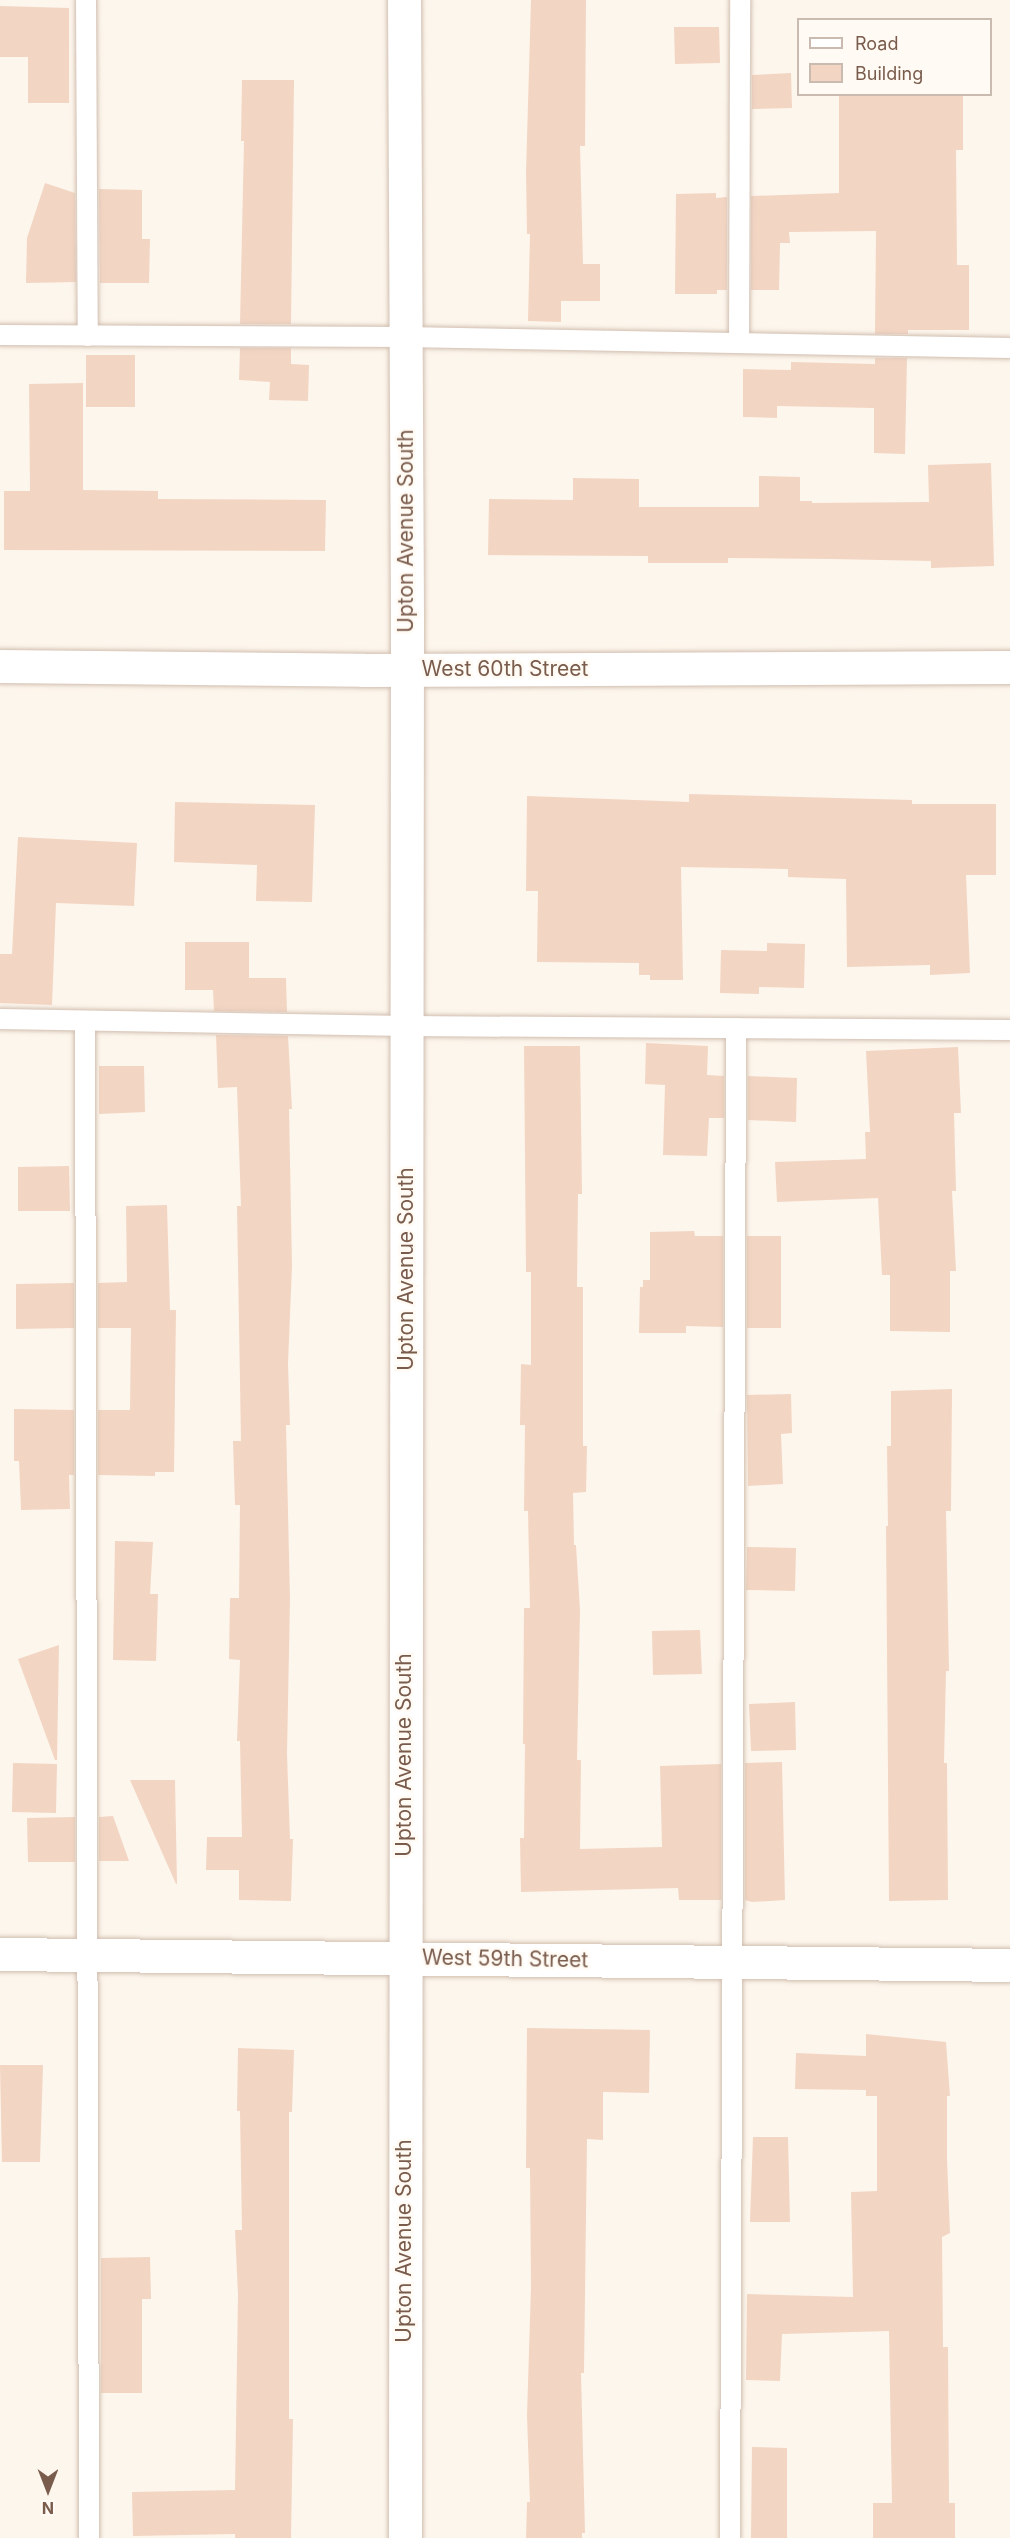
<!DOCTYPE html>
<style>
body{margin:0}
#map{position:relative;width:1010px;height:2538px;overflow:hidden;background:#fdf6ec;font-family:Inter,sans-serif}
div>[style]{position:absolute}
[style*='--x']{left:calc(var(--x)*1px);top:calc(var(--y)*1px);width:calc(var(--w)*1px);rotate:calc(var(--a)*1deg)}
.building>*{inset:0;background:#f3d5c3}
.roads{filter:drop-shadow(0 0 2px #d1beb0) drop-shadow(0 0 2px #d1beb0)}
.lane>*{height:20px;margin:-10px;padding:0 10px;transform-origin:10px;border-radius:10px;background:#fff}
.street>*{height:33px;margin:-16.5px;padding:0 16.5px;transform-origin:16.5px;border-radius:16.5px;background:#fff}
.secondary>*{height:33px;margin:-16.5px;padding:0 16.5px;transform-origin:16.5px;border-radius:16.5px;background:#fff}
span{translate:-50% -50%;white-space:nowrap;text-align:center;line-height:1.15;-webkit-text-stroke:5px #fffaf3;paint-order:stroke}
.street-label{font-size:21px;color:#7a5c4d}
.legend{position:absolute;left:797px;top:18px;width:195px;height:78px;box-sizing:border-box;background:#fffaf3;border:2px solid #cabbb1;margin:0;padding:8px 10px;list-style:none;font-size:18px;color:#7a5c4d}
.legend li{display:flex;align-items:center;gap:12px;height:30px}
.legend b{width:30px;border:2px solid #cabbb1}
.north{position:absolute;left:18px;top:2460px;width:60px;height:60px;-webkit-text-stroke:4px #fffaf3;paint-order:stroke;rotate:180deg;font-size:16px;font-weight:700;line-height:24px;text-align:center;color:#7a5c4d}
.north::after{content:'';display:block;margin:auto;width:21px;height:27px;background:#7a5c4d;clip-path:polygon(50% 0,100% 100%,50% 72%,0 100%)}
</style>
<div id="map">
<div class="building">
<div style="clip-path:polygon(531px 0,586px 0,585px 146px,580px 146px,583px 264px,600px 264px,600px 301px,561px 301px,561px 322px,528px 321px,530px 234px,527px 234px,526px 173px)"></div>
<div style="clip-path:polygon(0 6px,69px 8px,69px 103px,28px 103px,28px 57px,0 57px)"></div>
<div style="clip-path:polygon(674px 27px,719px 27px,720px 63px,675px 64px)"></div>
<div style="clip-path:polygon(791px 73px,792px 108px,752px 109px,752px 75px)"></div>
<div style="clip-path:polygon(242px 80px,294px 80px,291px 324px,240px 324px,244px 141px,241px 141px)"></div>
<div style="clip-path:polygon(839px 94px,963px 94px,963px 150px,956px 150px,957px 265px,969px 265px,969px 330px,908px 330px,908px 334px,875px 334px,876px 231px,789px 232px,790px 243px,780px 243px,779px 290px,751px 290px,751px 196px,839px 193px)"></div>
<div style="clip-path:polygon(45px 183px,75px 193px,76px 282px,26px 283px,27px 238px)"></div>
<div style="clip-path:polygon(99px 189px,142px 190px,142px 239px,150px 239px,149px 283px,100px 283px)"></div>
<div style="clip-path:polygon(716px 193px,716px 198px,727px 197px,727px 290px,717px 290px,717px 294px,675px 294px,676px 194px)"></div>
<div style="clip-path:polygon(240px 348px,291px 348px,291px 364px,309px 365px,308px 401px,269px 400px,270px 382px,239px 380px)"></div>
<div style="clip-path:polygon(86px 355px,135px 355px,135px 407px,86px 407px)"></div>
<div style="clip-path:polygon(875px 358px,907px 358px,905px 454px,874px 453px,874px 408px,777px 406px,777px 418px,743px 417px,743px 369px,791px 370px,791px 362px,875px 364px)"></div>
<div style="clip-path:polygon(83px 383px,83px 490px,158px 491px,158px 499px,326px 500px,325px 551px,4px 550px,4px 491px,30px 491px,29px 384px)"></div>
<div style="clip-path:polygon(991px 463px,994px 566px,931px 568px,931px 561px,831px 559px,728px 558px,728px 563px,648px 563px,648px 556px,488px 555px,489px 499px,573px 500px,573px 478px,639px 479px,639px 507px,759px 507px,759px 476px,800px 477px,800px 501px,812px 501px,812px 503px,929px 502px,928px 465px)"></div>
<div style="clip-path:polygon(689px 794px,912px 800px,912px 804px,996px 804px,996px 875px,966px 875px,970px 973px,930px 975px,930px 965px,847px 967px,846px 879px,788px 877px,788px 869px,681px 867px,683px 980px,650px 980px,650px 975px,639px 975px,639px 963px,537px 962px,538px 891px,526px 891px,527px 796px,689px 802px)"></div>
<div style="clip-path:polygon(175px 802px,315px 805px,312px 902px,256px 901px,257px 865px,174px 862px)"></div>
<div style="clip-path:polygon(18px 837px,137px 843px,134px 906px,56px 903px,52px 1005px,0 1003px,0 954px,12px 954px)"></div>
<div style="clip-path:polygon(185px 942px,249px 942px,249px 978px,286px 978px,287px 1012px,214px 1011px,213px 990px,185px 990px)"></div>
<div style="clip-path:polygon(767px 943px,805px 944px,804px 988px,759px 987px,759px 994px,720px 993px,721px 950px,767px 951px)"></div>
<div style="clip-path:polygon(216px 1035px,288px 1036px,292px 1109px,289px 1109px,292px 1266px,288px 1364px,290px 1425px,286px 1425px,290px 1599px,287px 1754px,290px 1839px,293px 1839px,291px 1901px,239px 1900px,239px 1870px,206px 1870px,207px 1837px,242px 1837px,240px 1741px,237px 1741px,240px 1660px,229px 1659px,230px 1598px,239px 1598px,240px 1505px,235px 1505px,233px 1441px,241px 1441px,237px 1206px,241px 1206px,237px 1087px,218px 1088px)"></div>
<div style="clip-path:polygon(646px 1043px,708px 1046px,707px 1075px,724px 1076px,724px 1118px,709px 1118px,707px 1156px,663px 1155px,665px 1085px,645px 1084px)"></div>
<div style="clip-path:polygon(524px 1046px,580px 1046px,582px 1194px,578px 1194px,577px 1287px,583px 1287px,583px 1446px,587px 1446px,586px 1492px,573px 1493px,574px 1545px,576px 1545px,580px 1610px,577px 1760px,581px 1760px,580px 1849px,662px 1847px,660px 1766px,721px 1764px,721px 1900px,679px 1900px,678px 1888px,521px 1892px,520px 1838px,524px 1838px,525px 1744px,523px 1744px,524px 1608px,530px 1608px,528px 1511px,524px 1511px,525px 1425px,520px 1425px,521px 1364px,531px 1365px,531px 1272px,526px 1272px)"></div>
<div style="clip-path:polygon(958px 1047px,961px 1113px,954px 1113px,956px 1191px,952px 1191px,956px 1271px,950px 1271px,950px 1332px,890px 1331px,890px 1275px,882px 1275px,878px 1198px,777px 1202px,775px 1162px,866px 1159px,865px 1132px,870px 1132px,866px 1051px)"></div>
<div style="clip-path:polygon(99px 1066px,144px 1066px,145px 1112px,99px 1114px)"></div>
<div style="clip-path:polygon(748px 1076px,797px 1078px,796px 1122px,748px 1120px)"></div>
<div style="clip-path:polygon(69px 1166px,70px 1211px,18px 1211px,18px 1167px)"></div>
<div style="clip-path:polygon(167px 1205px,170px 1310px,176px 1310px,174px 1472px,155px 1472px,155px 1476px,98px 1475px,98px 1410px,130px 1410px,131px 1328px,98px 1328px,98px 1283px,127px 1282px,126px 1206px)"></div>
<div style="clip-path:polygon(694px 1231px,695px 1236px,723px 1236px,723px 1327px,686px 1326px,686px 1333px,639px 1333px,640px 1287px,643px 1287px,643px 1280px,650px 1280px,650px 1232px)"></div>
<div style="clip-path:polygon(747px 1236px,781px 1236px,781px 1328px,747px 1328px)"></div>
<div style="clip-path:polygon(74px 1283px,74px 1328px,16px 1329px,16px 1284px)"></div>
<div style="clip-path:polygon(952px 1389px,951px 1511px,946px 1511px,949px 1671px,946px 1671px,944px 1763px,947px 1763px,948px 1900px,889px 1901px,886px 1526px,888px 1526px,887px 1446px,891px 1446px,891px 1391px)"></div>
<div style="clip-path:polygon(791px 1394px,792px 1433px,781px 1434px,783px 1484px,748px 1486px,747px 1395px)"></div>
<div style="clip-path:polygon(14px 1409px,74px 1410px,74px 1475px,69px 1475px,70px 1509px,21px 1510px,19px 1461px,14px 1461px)"></div>
<div style="clip-path:polygon(115px 1541px,153px 1542px,150px 1594px,158px 1594px,156px 1661px,113px 1660px)"></div>
<div style="clip-path:polygon(747px 1547px,796px 1548px,795px 1591px,746px 1590px)"></div>
<div style="clip-path:polygon(700px 1630px,702px 1674px,653px 1675px,652px 1631px)"></div>
<div style="clip-path:polygon(59px 1645px,57px 1760px,55px 1760px,18px 1659px)"></div>
<div style="clip-path:polygon(795px 1702px,796px 1750px,751px 1751px,749px 1704px)"></div>
<div style="clip-path:polygon(782px 1762px,785px 1900px,752px 1902px,745px 1900px,745px 1763px)"></div>
<div style="clip-path:polygon(13px 1763px,57px 1764px,56px 1813px,12px 1812px)"></div>
<div style="clip-path:polygon(130px 1780px,175px 1780px,177px 1884px,176px 1884px)"></div>
<div style="clip-path:polygon(113px 1816px,129px 1861px,99px 1861px,99px 1817px)"></div>
<div style="clip-path:polygon(75px 1817px,75px 1862px,28px 1862px,27px 1818px)"></div>
<div style="clip-path:polygon(527px 2028px,650px 2030px,649px 2093px,603px 2092px,603px 2140px,587px 2139px,584px 2373px,581px 2373px,585px 2533px,582px 2533px,582px 2538px,526px 2538px,527px 2502px,530px 2502px,527px 2415px,531px 2287px,530px 2168px,526px 2168px)"></div>
<div style="clip-path:polygon(866px 2034px,946px 2042px,950px 2096px,947px 2096px,947px 2159px,950px 2233px,942px 2237px,943px 2347px,948px 2347px,949px 2503px,955px 2503px,955px 2538px,873px 2538px,873px 2503px,892px 2503px,889px 2331px,782px 2334px,780px 2381px,746px 2380px,747px 2294px,853px 2297px,851px 2192px,877px 2191px,877px 2096px,866px 2096px,866px 2090px,795px 2089px,796px 2053px,866px 2056px)"></div>
<div style="clip-path:polygon(238px 2048px,294px 2050px,292px 2112px,289px 2112px,289px 2419px,293px 2419px,291px 2538px,235px 2538px,235px 2534px,133px 2536px,132px 2492px,235px 2490px,238px 2295px,235px 2230px,242px 2230px,240px 2111px,237px 2111px)"></div>
<div style="clip-path:polygon(0 2065px,43px 2065px,40px 2162px,2px 2162px)"></div>
<div style="clip-path:polygon(753px 2137px,788px 2137px,790px 2222px,750px 2222px)"></div>
<div style="clip-path:polygon(150px 2257px,151px 2299px,142px 2299px,142px 2393px,101px 2393px,101px 2258px)"></div>
<div style="clip-path:polygon(752px 2447px,787px 2448px,787px 2538px,751px 2538px)"></div>
</div>
<div class="roads">
<div class="lane">
<div style="--x:86;--y:0;--w:336;--a:89.7"></div>
<div style="--x:0;--y:335;--w:404;--a:0.3"></div>
<div style="--x:404;--y:337;--w:606;--a:1.04"></div>
<div style="--x:739;--y:343;--w:343;--a:-89.8"></div>
<div style="--x:0;--y:1019;--w:406;--a:1"></div>
<div style="--x:406;--y:1026;--w:604;--a:0.38"></div>
<div style="--x:85;--y:1021;--w:1517;--a:89.85"></div>
<div style="--x:730;--y:2538;--w:1510;--a:-89.77"></div>
</div>
<div class="street">
<div style="--x:404;--y:0;--w:619;--a:89.72"></div>
<div style="--x:407;--y:619;--w:1919;--a:90.06"></div>
<div style="--x:0;--y:1954;--w:1010;--a:0.62"></div>
</div>
<div class="secondary">
<div style="--x:0;--y:666;--w:363;--a:0.6"></div>
<div style="--x:363;--y:670;--w:647;--a:-0.27"></div>
</div>
</div>
<div class="street-label">
<span style="left:406px;top:531px;rotate:-90deg">Upton Avenue South</span>
<span style="left:505px;top:669px">West 60th Street</span>
<span style="left:406px;top:1269px;rotate:-90deg">Upton Avenue South</span>
<span style="left:404px;top:1755px;rotate:-90deg">Upton Avenue South</span>
<span style="left:505px;top:1959px;rotate:1deg">West 59th Street</span>
<span style="left:404px;top:2241px;rotate:-90deg">Upton Avenue South</span>
</div>
<ul class="legend">
<li><b style="height:8px;background:#fff"></b>Road</li>
<li><b style="height:16px;background:#f3d5c3"></b>Building</li>
</ul>
<div class="north">N</div>
</div>
